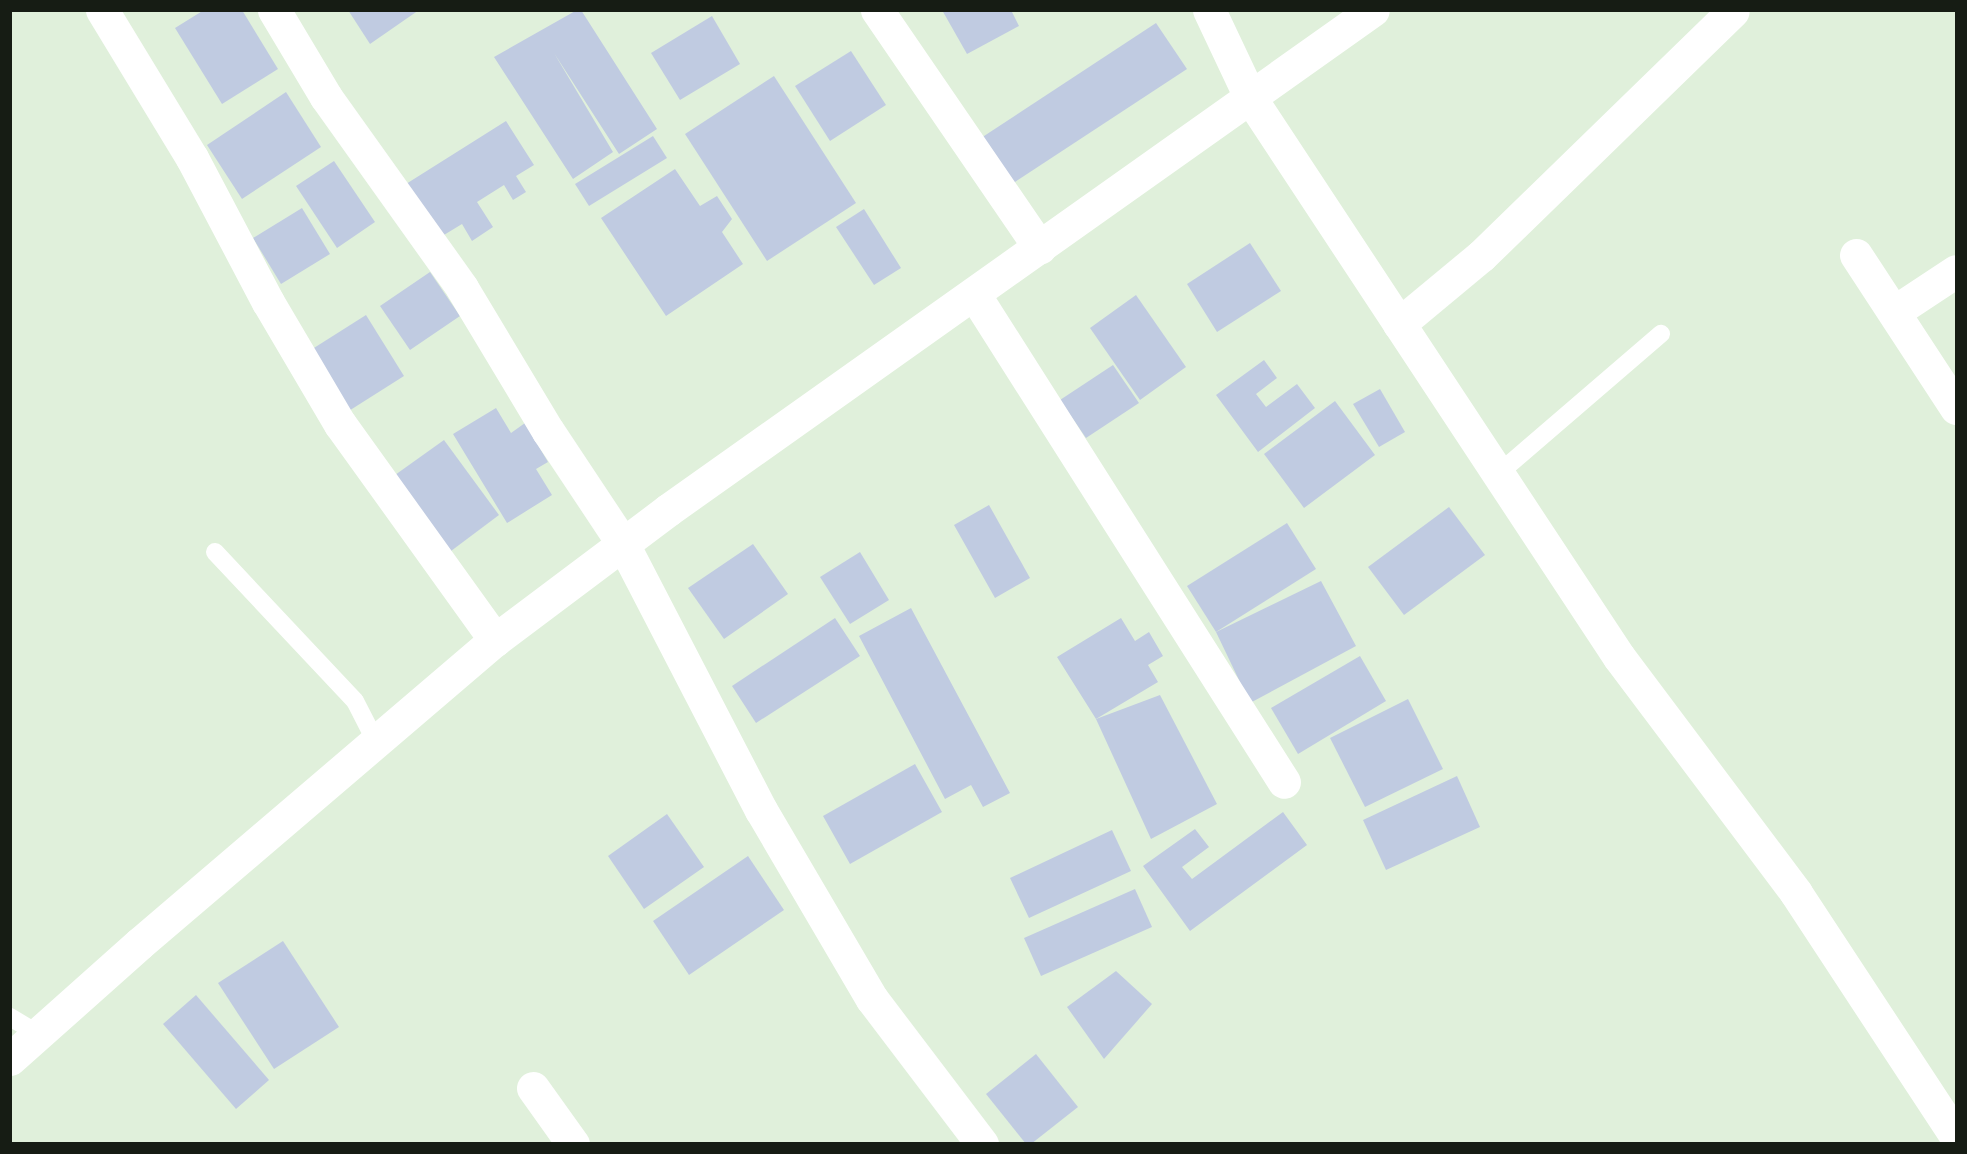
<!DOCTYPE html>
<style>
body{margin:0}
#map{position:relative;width:1967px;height:1154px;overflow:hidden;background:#e0f0db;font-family:"Varela Round",sans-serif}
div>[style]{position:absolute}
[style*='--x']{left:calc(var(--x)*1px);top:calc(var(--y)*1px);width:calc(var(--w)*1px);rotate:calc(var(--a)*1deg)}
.building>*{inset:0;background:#c0cbe1}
.service>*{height:18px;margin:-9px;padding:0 9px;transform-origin:9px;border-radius:9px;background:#fff}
.minor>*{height:33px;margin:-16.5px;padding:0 16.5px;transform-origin:16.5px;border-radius:16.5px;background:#fff}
.tertiary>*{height:33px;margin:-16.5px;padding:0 16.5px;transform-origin:16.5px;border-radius:16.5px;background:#fff}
span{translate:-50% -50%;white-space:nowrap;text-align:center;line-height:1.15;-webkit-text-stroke:4.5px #e0f0db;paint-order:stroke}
.frame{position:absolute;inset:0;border:12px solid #161c14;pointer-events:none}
</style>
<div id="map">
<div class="building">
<div style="clip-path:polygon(204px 10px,242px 10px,278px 69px,222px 104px,175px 28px)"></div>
<div style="clip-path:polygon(348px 10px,419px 10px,370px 44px)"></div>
<div style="clip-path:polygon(577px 10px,581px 10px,657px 129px,619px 154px,554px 53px,613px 152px,573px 179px,494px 57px)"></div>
<div style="clip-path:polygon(942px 10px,1011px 10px,1019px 26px,967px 54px)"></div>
<div style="clip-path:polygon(712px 16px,740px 64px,680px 100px,651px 53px)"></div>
<div style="clip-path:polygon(1156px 23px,1187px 69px,1012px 184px,981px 138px)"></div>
<div style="clip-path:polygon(851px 51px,886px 105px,830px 141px,795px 86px)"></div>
<div style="clip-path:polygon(774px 76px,856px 203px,767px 261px,685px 134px)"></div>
<div style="clip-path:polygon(286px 92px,321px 147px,242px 199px,207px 145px)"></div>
<div style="clip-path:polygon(506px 121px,534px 165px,516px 176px,526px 192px,513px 200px,504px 185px,477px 202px,493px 227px,472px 241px,462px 224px,439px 238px,406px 184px)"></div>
<div style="clip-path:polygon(653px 136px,667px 158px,589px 206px,575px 184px)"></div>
<div style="clip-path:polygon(334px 161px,375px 222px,337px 248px,296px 186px)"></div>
<div style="clip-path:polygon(675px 169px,700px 206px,717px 196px,732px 219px,722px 232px,743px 264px,666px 316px,601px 218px)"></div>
<div style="clip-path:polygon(302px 208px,330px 254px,281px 284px,253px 238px)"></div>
<div style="clip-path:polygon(864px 209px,901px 268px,874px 285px,836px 227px)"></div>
<div style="clip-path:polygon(1250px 243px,1281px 291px,1217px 332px,1187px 284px)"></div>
<div style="clip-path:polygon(430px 272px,460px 316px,410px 350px,380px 306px)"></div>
<div style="clip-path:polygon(1136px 295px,1186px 367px,1140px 400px,1090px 328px)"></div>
<div style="clip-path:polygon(366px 315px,404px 376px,344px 414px,306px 353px)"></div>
<div style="clip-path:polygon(1264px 360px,1277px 378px,1256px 394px,1266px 407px,1297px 384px,1315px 408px,1258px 452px,1216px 395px)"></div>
<div style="clip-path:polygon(1113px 365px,1139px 403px,1086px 438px,1060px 400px)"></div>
<div style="clip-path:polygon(1380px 389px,1405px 432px,1379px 447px,1353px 404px)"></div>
<div style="clip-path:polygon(1335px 401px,1375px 455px,1304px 508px,1264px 454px)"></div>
<div style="clip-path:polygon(496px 408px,511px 433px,525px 423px,548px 462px,536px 469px,552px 495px,507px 523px,453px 434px)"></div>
<div style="clip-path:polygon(444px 440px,499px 515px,451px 551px,395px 475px)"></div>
<div style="clip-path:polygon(989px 505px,1030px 578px,995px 598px,954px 525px)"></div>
<div style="clip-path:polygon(1449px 507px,1485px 555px,1404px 615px,1368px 567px)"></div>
<div style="clip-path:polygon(1287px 523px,1316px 569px,1216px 632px,1187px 586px)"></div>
<div style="clip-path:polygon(753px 544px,788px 594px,724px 639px,688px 588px)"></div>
<div style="clip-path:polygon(860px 552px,889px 600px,850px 624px,820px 577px)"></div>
<div style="clip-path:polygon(1321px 581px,1356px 646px,1250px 703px,1216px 632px)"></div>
<div style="clip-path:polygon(911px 608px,1010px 793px,983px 807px,971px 785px,945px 799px,859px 636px)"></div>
<div style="clip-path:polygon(835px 618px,860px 656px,756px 723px,732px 686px)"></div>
<div style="clip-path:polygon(1121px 618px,1135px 641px,1149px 632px,1163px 656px,1148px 665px,1158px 682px,1096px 719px,1057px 657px)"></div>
<div style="clip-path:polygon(1360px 656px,1386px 701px,1298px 754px,1271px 708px)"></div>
<div style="clip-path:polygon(1160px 695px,1217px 804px,1151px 839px,1096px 719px)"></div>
<div style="clip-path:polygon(1408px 699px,1443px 769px,1365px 807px,1330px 738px)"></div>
<div style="clip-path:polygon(915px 764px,942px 812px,850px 864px,823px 816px)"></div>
<div style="clip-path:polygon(1457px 776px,1480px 827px,1386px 870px,1363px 820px)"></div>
<div style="clip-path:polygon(1283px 812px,1307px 845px,1190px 931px,1143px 866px,1195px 829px,1209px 847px,1182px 867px,1192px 879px)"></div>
<div style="clip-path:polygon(667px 814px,704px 867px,644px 909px,608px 856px)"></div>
<div style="clip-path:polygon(1112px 830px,1131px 871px,1029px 918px,1010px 878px)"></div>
<div style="clip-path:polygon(748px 856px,784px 910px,689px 975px,653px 921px)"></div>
<div style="clip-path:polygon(1135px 889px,1152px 927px,1041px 976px,1024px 938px)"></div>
<div style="clip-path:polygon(283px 941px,339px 1027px,274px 1069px,218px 983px)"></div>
<div style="clip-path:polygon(1116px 971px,1152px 1004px,1104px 1059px,1067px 1007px)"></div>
<div style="clip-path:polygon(196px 995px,269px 1080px,236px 1109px,163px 1024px)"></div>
<div style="clip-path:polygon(1036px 1054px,1078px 1107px,1031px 1144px,1026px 1144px,986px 1094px)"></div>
</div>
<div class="service">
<div style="--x:1498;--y:474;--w:215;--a:-40.7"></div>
<div style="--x:215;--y:552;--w:204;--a:46.8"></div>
<div style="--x:355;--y:701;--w:46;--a:62.9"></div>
<div style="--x:10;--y:1017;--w:33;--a:31"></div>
</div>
<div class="minor">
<div style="--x:102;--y:10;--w:173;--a:58.7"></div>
<div style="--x:192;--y:158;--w:163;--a:62.2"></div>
<div style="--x:268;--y:302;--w:142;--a:59.5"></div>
<div style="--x:340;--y:424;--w:266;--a:54.3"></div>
<div style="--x:274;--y:10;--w:101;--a:59.1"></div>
<div style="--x:326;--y:97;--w:234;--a:54.5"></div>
<div style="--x:462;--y:288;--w:167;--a:59"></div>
<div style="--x:548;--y:431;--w:136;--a:56.4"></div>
<div style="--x:623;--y:544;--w:300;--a:62.6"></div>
<div style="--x:761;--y:810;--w:219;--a:59.6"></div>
<div style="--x:872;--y:999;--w:182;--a:52.8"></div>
<div style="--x:877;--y:10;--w:288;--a:55.6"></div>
<div style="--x:1209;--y:10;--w:98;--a:64.7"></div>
<div style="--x:1251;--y:99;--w:668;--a:56.6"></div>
<div style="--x:1619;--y:657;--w:295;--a:53.1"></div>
<div style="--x:1796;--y:893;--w:292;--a:56.7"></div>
<div style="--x:1856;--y:255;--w:183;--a:56.8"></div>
<div style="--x:974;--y:294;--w:578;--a:57.57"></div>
<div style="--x:1894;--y:312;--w:74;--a:-33.5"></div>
<div style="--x:1399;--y:324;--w:107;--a:-39.7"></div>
<div style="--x:1481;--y:256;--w:351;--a:-44.2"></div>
<div style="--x:533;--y:1088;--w:69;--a:54.5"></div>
</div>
<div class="tertiary">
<div style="--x:10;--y:1059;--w:173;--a:-41.7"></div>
<div style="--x:139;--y:944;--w:468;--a:-40.5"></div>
<div style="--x:495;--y:640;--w:216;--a:-36.9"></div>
<div style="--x:668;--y:510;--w:864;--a:-35.35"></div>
</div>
<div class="frame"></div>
</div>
